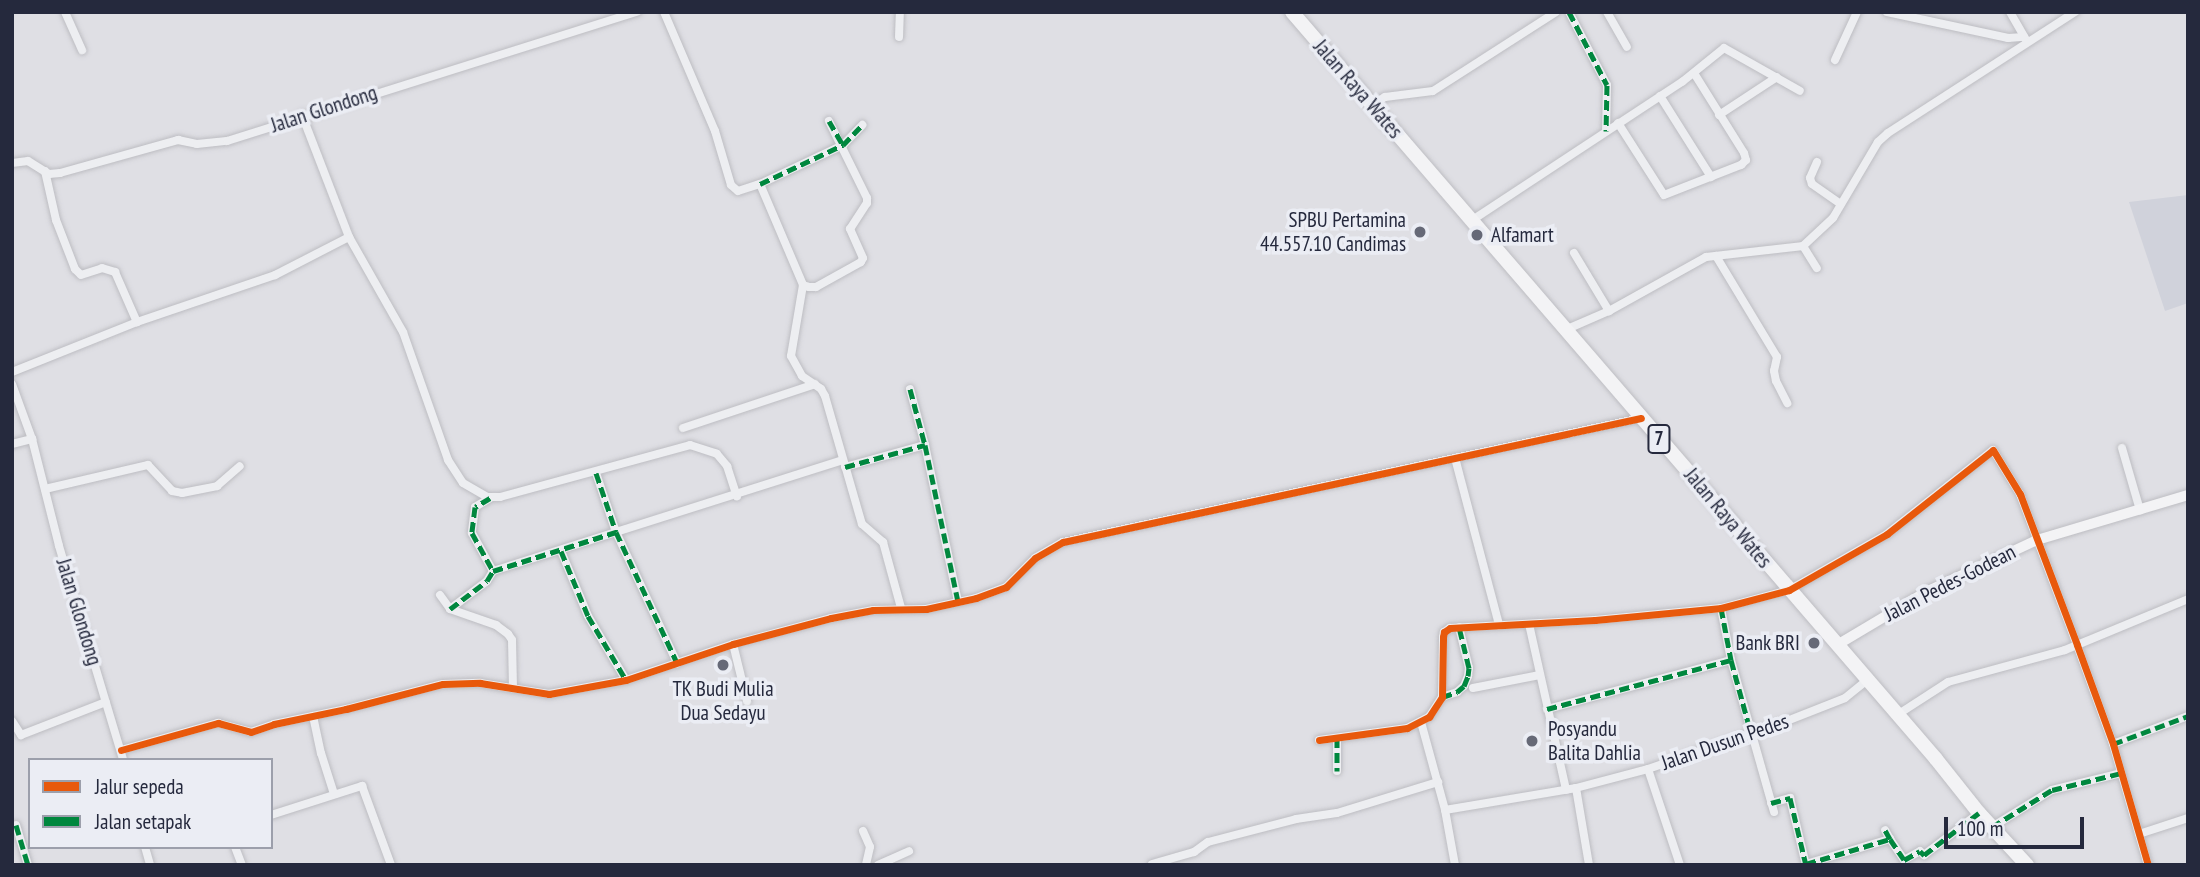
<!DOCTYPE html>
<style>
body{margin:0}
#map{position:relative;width:2200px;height:877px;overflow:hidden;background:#dfdfe4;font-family:"PT Sans Narrow",sans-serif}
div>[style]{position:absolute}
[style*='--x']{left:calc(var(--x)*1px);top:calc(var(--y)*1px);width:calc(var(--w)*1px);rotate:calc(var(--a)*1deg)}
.built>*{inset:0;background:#d0d2db}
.roads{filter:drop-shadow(0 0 2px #bdbdc2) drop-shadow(0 0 2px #bdbdc2)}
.street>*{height:8px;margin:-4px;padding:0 4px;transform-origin:4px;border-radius:4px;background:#edeef1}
.secondary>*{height:10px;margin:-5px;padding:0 5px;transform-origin:5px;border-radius:5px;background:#f3f3f5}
.highway>*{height:14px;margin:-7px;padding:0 7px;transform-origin:7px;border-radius:7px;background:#f3f3f5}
.quiet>*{height:5px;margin-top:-2.5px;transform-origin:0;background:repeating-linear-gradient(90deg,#00873e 0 10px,transparent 0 15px)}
.cycleway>*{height:7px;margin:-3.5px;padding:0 3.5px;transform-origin:3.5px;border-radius:3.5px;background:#e8590c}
.dots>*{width:19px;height:19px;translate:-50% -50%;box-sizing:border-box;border:4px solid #ebedf4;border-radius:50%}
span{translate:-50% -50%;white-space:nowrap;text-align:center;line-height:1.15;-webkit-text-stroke:7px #ebedf4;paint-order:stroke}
.shield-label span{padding:2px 5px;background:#ebedf4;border:2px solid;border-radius:5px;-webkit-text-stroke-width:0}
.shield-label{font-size:19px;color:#25293d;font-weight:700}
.street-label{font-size:21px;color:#25293d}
.poi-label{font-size:21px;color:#25293d}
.right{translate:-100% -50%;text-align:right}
.left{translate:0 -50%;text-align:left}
.frame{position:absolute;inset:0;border:14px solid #25293d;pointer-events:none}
.legend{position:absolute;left:28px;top:758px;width:245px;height:91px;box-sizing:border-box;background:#ebedf4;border:2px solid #9c9fab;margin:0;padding:9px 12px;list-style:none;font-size:21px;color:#25293d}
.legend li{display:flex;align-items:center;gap:14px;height:35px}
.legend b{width:35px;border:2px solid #9c9fab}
.scale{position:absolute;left:1944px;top:817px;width:140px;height:32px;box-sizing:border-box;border:4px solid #25293d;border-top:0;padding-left:9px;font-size:21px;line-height:24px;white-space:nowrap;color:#25293d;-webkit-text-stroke:5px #ebedf4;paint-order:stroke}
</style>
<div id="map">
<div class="built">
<div style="clip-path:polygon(2188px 195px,2188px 303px,2165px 311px,2129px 202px)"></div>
</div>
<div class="roads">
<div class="street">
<div style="--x:65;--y:12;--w:42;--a:65.9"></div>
<div style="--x:664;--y:12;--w:129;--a:66.8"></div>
<div style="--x:715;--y:131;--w:56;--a:73.5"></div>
<div style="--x:731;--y:185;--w:9;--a:41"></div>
<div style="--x:738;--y:191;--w:23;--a:-18"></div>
<div style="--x:760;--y:184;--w:110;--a:66.9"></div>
<div style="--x:803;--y:285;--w:6;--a:18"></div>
<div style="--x:809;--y:287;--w:7;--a:0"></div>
<div style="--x:816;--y:287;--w:51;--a:-29.1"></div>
<div style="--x:861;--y:262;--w:4;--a:-63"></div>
<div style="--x:863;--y:258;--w:32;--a:-114"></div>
<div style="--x:850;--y:229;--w:31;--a:-57"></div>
<div style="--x:867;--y:203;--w:5;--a:-90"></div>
<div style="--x:867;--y:198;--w:86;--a:-116.3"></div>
<div style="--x:1569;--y:12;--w:82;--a:62.5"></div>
<div style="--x:1607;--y:85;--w:46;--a:91.2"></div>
<div style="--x:1607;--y:12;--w:40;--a:60.3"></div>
<div style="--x:1887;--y:12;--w:124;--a:12.1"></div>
<div style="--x:2008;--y:38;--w:16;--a:-4"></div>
<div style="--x:2010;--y:12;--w:32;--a:60"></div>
<div style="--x:899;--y:37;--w:25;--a:-88"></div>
<div style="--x:1835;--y:60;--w:53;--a:-65.4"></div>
<div style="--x:1660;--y:96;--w:96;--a:57.8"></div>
<div style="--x:1372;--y:105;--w:15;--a:-32"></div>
<div style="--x:1385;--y:97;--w:48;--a:-7.1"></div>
<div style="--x:1433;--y:91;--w:146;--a:-32.7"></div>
<div style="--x:302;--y:115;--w:131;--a:68.9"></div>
<div style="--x:349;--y:237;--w:109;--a:60.4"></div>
<div style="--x:403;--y:332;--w:136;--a:70.6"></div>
<div style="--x:448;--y:460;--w:27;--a:57"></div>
<div style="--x:463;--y:483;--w:28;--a:30"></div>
<div style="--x:487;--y:497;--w:13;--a:0"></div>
<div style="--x:500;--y:497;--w:197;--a:-15.3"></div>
<div style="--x:690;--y:445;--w:28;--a:18"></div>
<div style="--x:717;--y:454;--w:16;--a:50"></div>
<div style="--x:727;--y:466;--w:32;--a:72"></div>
<div style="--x:1719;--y:115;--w:69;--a:-33.2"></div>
<div style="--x:1618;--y:123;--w:85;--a:57.4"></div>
<div style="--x:1664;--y:195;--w:83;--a:-21.3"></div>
<div style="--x:1741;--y:165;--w:7;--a:-45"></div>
<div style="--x:1746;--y:160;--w:7;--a:-106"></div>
<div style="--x:1744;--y:153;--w:94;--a:-122"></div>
<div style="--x:1817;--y:162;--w:17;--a:114"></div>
<div style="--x:1810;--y:178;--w:6;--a:72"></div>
<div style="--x:1812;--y:184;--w:35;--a:35"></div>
<div style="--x:12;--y:163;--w:16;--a:-7"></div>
<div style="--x:28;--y:161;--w:25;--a:32"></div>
<div style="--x:49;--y:174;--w:11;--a:-5"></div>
<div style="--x:60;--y:173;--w:123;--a:-15.6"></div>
<div style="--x:178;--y:140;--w:19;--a:12"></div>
<div style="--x:197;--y:144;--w:30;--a:-6"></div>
<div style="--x:227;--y:141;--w:430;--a:-17.5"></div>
<div style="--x:45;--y:171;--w:50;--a:77.3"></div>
<div style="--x:56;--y:220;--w:53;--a:68.8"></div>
<div style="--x:75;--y:269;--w:8;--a:45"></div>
<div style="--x:81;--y:275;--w:22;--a:-18"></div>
<div style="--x:102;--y:268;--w:14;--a:17"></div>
<div style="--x:115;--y:272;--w:55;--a:66.3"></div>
<div style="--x:760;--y:184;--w:92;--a:-25.2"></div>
<div style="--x:843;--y:145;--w:28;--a:-46"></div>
<div style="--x:1471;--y:221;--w:253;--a:-33.4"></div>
<div style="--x:1682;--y:82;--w:54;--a:-39"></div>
<div style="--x:1724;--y:48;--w:87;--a:29.5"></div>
<div style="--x:1803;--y:246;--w:26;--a:58"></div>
<div style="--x:1574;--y:253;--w:68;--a:58.9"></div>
<div style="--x:1716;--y:256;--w:118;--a:58.9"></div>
<div style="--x:1777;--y:357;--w:14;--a:102"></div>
<div style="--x:1774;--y:371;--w:10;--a:79"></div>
<div style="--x:1776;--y:381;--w:25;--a:63"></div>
<div style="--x:803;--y:285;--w:72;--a:99.6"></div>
<div style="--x:791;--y:356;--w:23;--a:61"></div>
<div style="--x:802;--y:376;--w:23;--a:34"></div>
<div style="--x:821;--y:389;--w:8;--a:60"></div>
<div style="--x:825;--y:396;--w:133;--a:73.9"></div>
<div style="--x:862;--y:524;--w:28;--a:41"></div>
<div style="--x:883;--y:542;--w:68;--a:74.7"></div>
<div style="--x:1565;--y:330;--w:48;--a:-23.4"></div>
<div style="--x:1609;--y:311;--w:111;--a:-29.1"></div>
<div style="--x:1706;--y:257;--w:98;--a:-6.5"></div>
<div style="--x:1803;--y:246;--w:41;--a:-43"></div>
<div style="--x:1833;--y:218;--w:88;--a:-59.4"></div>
<div style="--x:1878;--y:142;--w:13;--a:-42"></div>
<div style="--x:1888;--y:133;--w:223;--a:-32.9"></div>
<div style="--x:12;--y:372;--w:135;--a:-21.8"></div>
<div style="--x:137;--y:322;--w:146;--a:-18.8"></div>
<div style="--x:275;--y:275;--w:83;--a:-27.2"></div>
<div style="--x:12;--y:384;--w:59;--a:70"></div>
<div style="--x:32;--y:439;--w:110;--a:75.8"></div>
<div style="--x:59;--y:546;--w:223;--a:73.3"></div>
<div style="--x:910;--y:389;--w:58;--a:75"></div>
<div style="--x:683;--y:428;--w:139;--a:-18.4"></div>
<div style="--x:12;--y:444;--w:21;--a:-14"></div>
<div style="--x:2122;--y:448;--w:65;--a:73.8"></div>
<div style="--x:1455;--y:458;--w:173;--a:75.2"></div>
<div style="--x:845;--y:467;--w:83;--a:-15.4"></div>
<div style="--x:925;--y:445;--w:160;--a:78.1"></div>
<div style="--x:596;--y:473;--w:62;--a:71.3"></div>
<div style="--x:616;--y:532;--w:145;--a:65"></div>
<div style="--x:45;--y:489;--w:106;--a:-13.1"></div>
<div style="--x:148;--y:465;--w:35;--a:47"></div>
<div style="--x:172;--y:491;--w:10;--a:11"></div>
<div style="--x:182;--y:493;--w:36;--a:-11"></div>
<div style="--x:217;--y:486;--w:30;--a:-41"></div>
<div style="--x:490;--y:498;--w:17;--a:149"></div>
<div style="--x:475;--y:507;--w:26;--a:97"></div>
<div style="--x:472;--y:533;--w:43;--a:61.1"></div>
<div style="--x:561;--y:551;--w:70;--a:67.4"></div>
<div style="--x:588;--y:616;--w:74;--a:59.3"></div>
<div style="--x:440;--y:595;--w:17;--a:54"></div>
<div style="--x:450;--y:609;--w:49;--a:19.2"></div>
<div style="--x:496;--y:625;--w:15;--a:37"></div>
<div style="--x:508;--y:634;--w:7;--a:56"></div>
<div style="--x:512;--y:640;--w:48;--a:88.8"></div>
<div style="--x:1721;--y:608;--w:53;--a:79.1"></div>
<div style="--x:1731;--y:660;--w:158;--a:74.2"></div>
<div style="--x:450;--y:609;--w:46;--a:-37.1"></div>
<div style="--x:487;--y:581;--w:12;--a:-59"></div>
<div style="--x:493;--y:571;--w:366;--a:-17.6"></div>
<div style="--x:1529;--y:624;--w:170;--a:77.4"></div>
<div style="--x:733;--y:644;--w:59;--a:76.2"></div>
<div style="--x:1473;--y:688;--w:68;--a:-11"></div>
<div style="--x:1442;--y:697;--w:16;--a:-18"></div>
<div style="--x:1457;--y:692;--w:9;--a:-41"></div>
<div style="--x:1464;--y:686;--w:11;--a:-68"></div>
<div style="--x:1468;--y:676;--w:8;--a:-83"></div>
<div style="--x:1469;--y:668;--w:42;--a:-103.7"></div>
<div style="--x:1547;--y:709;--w:190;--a:-14.9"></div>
<div style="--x:1897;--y:715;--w:61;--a:-32.9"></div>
<div style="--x:1948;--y:682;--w:121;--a:-15.3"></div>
<div style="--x:2065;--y:650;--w:133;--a:-22.5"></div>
<div style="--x:313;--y:716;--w:38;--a:78"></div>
<div style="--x:321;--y:753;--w:43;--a:72.4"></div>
<div style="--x:12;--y:721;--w:17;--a:57"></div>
<div style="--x:21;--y:735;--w:91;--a:-21.2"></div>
<div style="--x:1421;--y:722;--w:91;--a:74.7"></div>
<div style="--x:1337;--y:738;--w:33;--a:90"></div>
<div style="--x:1319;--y:740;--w:89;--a:-7.8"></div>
<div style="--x:1407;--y:728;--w:25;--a:-27"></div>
<div style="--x:1429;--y:717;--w:24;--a:-57"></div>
<div style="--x:1442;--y:697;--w:60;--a:-89"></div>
<div style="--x:1443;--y:637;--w:5;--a:-79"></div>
<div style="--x:1444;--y:632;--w:7;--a:-34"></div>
<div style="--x:1450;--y:628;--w:145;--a:-3.2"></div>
<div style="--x:1595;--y:620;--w:127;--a:-5.4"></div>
<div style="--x:1721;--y:608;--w:70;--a:-14.8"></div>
<div style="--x:1789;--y:590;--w:113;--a:-29.7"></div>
<div style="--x:1887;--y:534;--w:135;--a:-38.4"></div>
<div style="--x:1993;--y:450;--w:52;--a:58.5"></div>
<div style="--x:2020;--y:494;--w:161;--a:69.3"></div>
<div style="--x:2077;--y:645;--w:105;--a:70"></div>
<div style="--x:2113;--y:744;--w:126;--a:73.9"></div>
<div style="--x:2113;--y:744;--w:80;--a:-20.5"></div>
<div style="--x:121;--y:750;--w:101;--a:-15.6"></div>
<div style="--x:218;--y:723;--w:34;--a:15"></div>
<div style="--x:251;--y:732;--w:24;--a:-19"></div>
<div style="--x:274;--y:724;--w:74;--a:-11.8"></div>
<div style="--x:346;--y:709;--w:100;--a:-14.5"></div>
<div style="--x:443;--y:684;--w:37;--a:-2"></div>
<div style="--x:480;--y:683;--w:70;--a:9.1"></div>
<div style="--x:549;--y:694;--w:78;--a:-10.3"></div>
<div style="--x:626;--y:680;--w:113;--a:-18.6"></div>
<div style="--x:733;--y:644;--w:101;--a:-14.9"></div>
<div style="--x:831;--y:618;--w:43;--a:-10.8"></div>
<div style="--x:873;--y:610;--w:53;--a:-1.1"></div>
<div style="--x:926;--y:609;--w:51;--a:-12.4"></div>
<div style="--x:976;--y:598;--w:32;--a:-20"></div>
<div style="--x:1006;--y:587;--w:41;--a:-45"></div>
<div style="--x:1035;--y:558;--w:32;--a:-30"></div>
<div style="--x:1063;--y:542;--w:591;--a:-12.11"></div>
<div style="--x:1648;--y:769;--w:101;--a:71.6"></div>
<div style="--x:1576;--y:788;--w:78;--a:80.4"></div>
<div style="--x:1771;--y:803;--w:20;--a:-15"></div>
<div style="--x:1790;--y:798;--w:69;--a:76.6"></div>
<div style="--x:271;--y:815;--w:96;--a:-17.7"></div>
<div style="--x:362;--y:786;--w:84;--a:69.8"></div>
<div style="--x:16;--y:825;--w:42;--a:73.3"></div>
<div style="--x:1992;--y:827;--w:70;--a:-31.7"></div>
<div style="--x:2052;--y:790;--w:71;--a:-13.8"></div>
<div style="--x:863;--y:831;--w:17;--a:66"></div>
<div style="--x:870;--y:847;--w:18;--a:103"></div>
<div style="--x:2139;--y:834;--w:52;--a:-18.1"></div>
<div style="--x:1890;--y:839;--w:25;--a:56"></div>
<div style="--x:1904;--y:860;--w:18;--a:-29"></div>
<div style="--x:1920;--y:851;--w:6;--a:45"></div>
<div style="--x:1924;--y:855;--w:69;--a:-37.4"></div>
<div style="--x:145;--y:847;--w:19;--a:74"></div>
<div style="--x:235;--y:847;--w:19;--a:69"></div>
<div style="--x:1152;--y:864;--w:44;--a:-15.9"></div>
<div style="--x:1194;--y:852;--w:17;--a:-36"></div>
<div style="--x:1208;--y:842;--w:91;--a:-14.6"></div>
<div style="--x:1296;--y:819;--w:41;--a:-8.3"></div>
<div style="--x:1337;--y:813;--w:106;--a:-17.1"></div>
<div style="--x:1806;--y:864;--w:88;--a:-16.6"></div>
<div style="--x:1890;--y:839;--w:10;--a:-119"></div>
<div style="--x:878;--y:865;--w:34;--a:-24"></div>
<div style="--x:1455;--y:865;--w:56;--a:-100.3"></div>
<div style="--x:1445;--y:810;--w:133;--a:-9.5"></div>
<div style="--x:1576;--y:788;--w:74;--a:-14.8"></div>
<div style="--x:1648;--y:769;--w:147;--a:-19.1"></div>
<div style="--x:1787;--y:721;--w:62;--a:-21.6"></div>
<div style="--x:1845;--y:698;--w:28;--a:-39"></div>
</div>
<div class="secondary">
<div style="--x:1837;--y:645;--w:104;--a:-30.8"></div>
<div style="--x:1926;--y:592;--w:123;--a:-25.1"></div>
<div style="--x:2037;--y:540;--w:158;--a:-16.6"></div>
</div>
<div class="highway">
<div style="--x:1292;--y:12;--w:986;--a:49.23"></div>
<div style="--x:1936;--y:759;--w:69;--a:51.5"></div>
<div style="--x:1979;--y:813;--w:71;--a:47.3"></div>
</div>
</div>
<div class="quiet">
<div style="--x:1569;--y:12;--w:82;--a:62.5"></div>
<div style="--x:1607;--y:85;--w:46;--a:91.2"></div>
<div style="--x:829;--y:121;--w:28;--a:60"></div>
<div style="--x:760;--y:184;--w:92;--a:-25.2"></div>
<div style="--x:843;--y:145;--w:28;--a:-46"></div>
<div style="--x:910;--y:389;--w:58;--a:75"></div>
<div style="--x:845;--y:467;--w:83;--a:-15.4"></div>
<div style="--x:925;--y:445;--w:160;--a:78.1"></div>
<div style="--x:596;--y:473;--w:62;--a:71.3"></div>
<div style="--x:616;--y:532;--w:145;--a:65"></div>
<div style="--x:490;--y:498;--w:17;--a:149"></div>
<div style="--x:475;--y:507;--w:26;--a:97"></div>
<div style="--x:472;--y:533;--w:43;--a:61.1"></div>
<div style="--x:561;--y:551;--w:70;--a:67.4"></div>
<div style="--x:588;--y:616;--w:74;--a:59.3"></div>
<div style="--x:1721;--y:608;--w:53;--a:79.1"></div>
<div style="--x:1731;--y:660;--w:76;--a:74.7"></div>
<div style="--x:450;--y:609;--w:46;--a:-37.1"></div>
<div style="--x:487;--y:581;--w:12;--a:-59"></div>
<div style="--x:493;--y:571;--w:129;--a:-17.6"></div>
<div style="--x:1442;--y:697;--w:16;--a:-18"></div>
<div style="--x:1457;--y:692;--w:9;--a:-41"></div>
<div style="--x:1464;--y:686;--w:11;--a:-68"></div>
<div style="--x:1468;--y:676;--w:8;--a:-83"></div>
<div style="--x:1469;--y:668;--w:42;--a:-103.7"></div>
<div style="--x:1547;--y:709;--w:190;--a:-14.9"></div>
<div style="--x:1337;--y:738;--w:33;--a:90"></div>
<div style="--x:2113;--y:744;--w:80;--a:-20.5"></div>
<div style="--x:1771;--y:803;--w:20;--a:-15"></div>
<div style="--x:1790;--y:798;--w:69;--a:76.6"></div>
<div style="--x:16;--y:825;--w:42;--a:73.3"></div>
<div style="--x:1992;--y:827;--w:70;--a:-31.7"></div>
<div style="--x:2052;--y:790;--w:71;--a:-13.8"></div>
<div style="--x:1890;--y:839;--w:25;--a:56"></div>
<div style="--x:1904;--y:860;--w:18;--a:-29"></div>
<div style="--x:1920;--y:851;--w:6;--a:45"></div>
<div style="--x:1924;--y:855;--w:69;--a:-37.4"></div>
<div style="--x:1806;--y:864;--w:88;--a:-16.6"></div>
<div style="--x:1890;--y:839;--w:10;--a:-119"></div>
</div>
<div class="cycleway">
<div style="--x:1319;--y:740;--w:89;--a:-7.8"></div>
<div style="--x:1407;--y:728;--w:25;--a:-27"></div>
<div style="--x:1429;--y:717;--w:24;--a:-57"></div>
<div style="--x:1442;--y:697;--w:60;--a:-89"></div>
<div style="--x:1443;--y:637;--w:5;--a:-79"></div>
<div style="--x:1444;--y:632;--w:7;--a:-34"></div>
<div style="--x:1450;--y:628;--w:145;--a:-3.2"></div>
<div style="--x:1595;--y:620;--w:127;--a:-5.4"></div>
<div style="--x:1721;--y:608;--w:70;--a:-14.8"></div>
<div style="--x:1789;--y:590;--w:113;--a:-29.7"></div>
<div style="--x:1887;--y:534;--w:135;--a:-38.4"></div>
<div style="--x:1993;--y:450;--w:52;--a:58.5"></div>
<div style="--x:2020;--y:494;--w:161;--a:69.3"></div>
<div style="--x:2077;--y:645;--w:105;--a:70"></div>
<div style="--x:2113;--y:744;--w:126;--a:73.9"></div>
<div style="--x:121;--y:750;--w:101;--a:-15.6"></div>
<div style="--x:218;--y:723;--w:34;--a:15"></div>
<div style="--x:251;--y:732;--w:24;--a:-19"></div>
<div style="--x:274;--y:724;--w:74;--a:-11.8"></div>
<div style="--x:346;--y:709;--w:100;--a:-14.5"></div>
<div style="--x:443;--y:684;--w:37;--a:-2"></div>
<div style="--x:480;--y:683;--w:70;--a:9.1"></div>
<div style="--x:549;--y:694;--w:78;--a:-10.3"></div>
<div style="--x:626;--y:680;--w:113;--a:-18.6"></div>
<div style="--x:733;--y:644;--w:101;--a:-14.9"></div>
<div style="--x:831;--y:618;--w:43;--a:-10.8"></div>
<div style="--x:873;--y:610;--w:53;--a:-1.1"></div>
<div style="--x:926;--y:609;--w:51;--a:-12.4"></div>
<div style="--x:976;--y:598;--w:32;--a:-20"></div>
<div style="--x:1006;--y:587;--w:41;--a:-45"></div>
<div style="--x:1035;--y:558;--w:32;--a:-30"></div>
<div style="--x:1063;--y:542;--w:591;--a:-12.11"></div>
</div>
<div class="dots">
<div style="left:1420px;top:232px;background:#666977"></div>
<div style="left:1477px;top:235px;background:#666977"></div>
<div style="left:1814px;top:643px;background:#666977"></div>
<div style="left:723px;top:665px;background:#666977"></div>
<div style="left:1532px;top:741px;background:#666977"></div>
</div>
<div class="shield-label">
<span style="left:1659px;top:439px">7</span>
</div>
<div class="street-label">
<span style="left:1358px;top:89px;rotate:49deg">Jalan Raya Wates</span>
<span style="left:324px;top:109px;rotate:-18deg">Jalan Glondong</span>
<span style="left:1728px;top:518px;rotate:50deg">Jalan Raya Wates</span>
<span style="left:1950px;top:583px;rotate:-27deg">Jalan Pedes-Godean</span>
<span style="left:79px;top:612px;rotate:73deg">Jalan Glondong</span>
<span style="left:1725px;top:742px;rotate:-19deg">Jalan Dusun Pedes</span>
</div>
<div class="poi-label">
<span class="right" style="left:1406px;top:232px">SPBU Pertamina<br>44.557.10 Candimas</span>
<span class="left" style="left:1491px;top:235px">Alfamart</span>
<span class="right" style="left:1800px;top:643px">Bank BRI</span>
<span style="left:723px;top:701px">TK Budi Mulia<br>Dua Sedayu</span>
<span class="left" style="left:1548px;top:741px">Posyandu<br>Balita Dahlia</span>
</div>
<div class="frame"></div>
<ul class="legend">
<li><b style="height:9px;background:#e8590c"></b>Jalur sepeda</li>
<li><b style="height:9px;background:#00873e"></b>Jalan setapak</li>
</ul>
<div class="scale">100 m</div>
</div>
